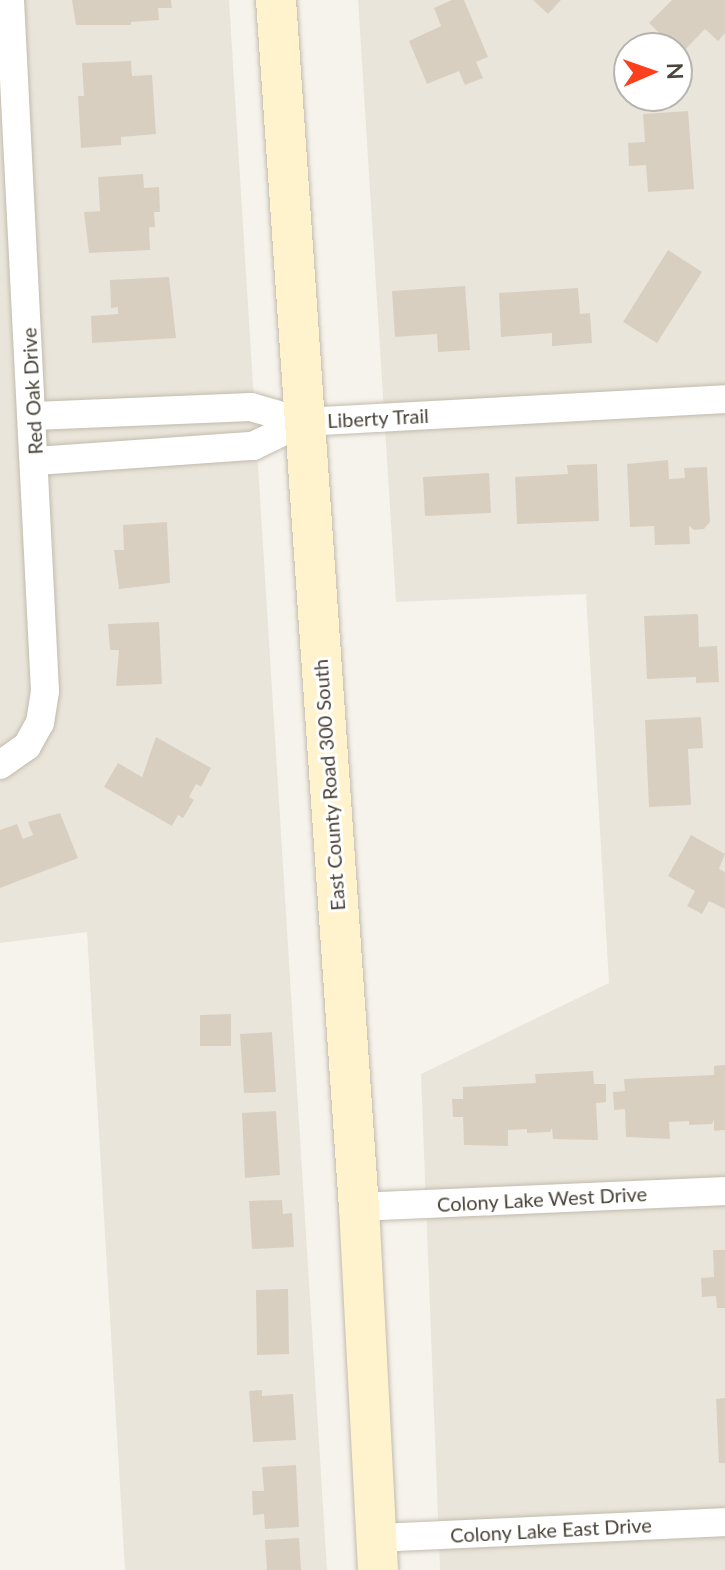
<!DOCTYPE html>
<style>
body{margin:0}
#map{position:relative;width:725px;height:1570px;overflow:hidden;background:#f6f3ec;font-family:Lato,sans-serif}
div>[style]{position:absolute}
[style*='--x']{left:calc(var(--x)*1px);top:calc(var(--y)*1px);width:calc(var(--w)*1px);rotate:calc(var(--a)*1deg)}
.residential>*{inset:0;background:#eae5da}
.building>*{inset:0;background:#d8cfc1}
.roads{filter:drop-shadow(0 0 2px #c2bbae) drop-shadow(0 0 2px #c2bbae)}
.street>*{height:28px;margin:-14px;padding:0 14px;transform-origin:14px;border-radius:14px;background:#fff}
.secondary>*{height:40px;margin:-20px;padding:0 20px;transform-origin:20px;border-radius:20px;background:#fff3cd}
span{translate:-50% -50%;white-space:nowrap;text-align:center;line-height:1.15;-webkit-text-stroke:6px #fff;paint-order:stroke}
.street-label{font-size:20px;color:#4b4439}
.north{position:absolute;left:613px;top:32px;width:80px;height:80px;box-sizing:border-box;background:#fff;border:2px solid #b7b4b0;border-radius:50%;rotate:88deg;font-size:22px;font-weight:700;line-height:32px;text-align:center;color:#4b4439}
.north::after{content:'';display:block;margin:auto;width:28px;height:36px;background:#fc3f1d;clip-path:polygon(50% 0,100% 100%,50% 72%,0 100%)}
</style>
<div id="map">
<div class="residential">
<div style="clip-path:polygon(0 0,229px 0,327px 1570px,125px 1570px,87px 932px,0 943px)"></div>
<div style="clip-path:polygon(evenodd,358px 0,725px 0,725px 1570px,440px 1570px,421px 1074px,609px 983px,586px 594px,396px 602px,358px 0,629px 48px,677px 48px,677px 96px,629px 96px,629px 48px)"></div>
</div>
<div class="building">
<div style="clip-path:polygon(72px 0,171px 0,172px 8px,158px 8px,159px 20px,131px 22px,131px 25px,76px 25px)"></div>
<div style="clip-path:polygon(452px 0,464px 0,488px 57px,476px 62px,483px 78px,465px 85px,459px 71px,427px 84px,409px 41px,441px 26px,434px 8px)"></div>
<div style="clip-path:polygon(533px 0,561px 0,548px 14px)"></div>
<div style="clip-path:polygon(672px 0,725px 0,725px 33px,718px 41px,705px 29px,681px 54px,649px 23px)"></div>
<div style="clip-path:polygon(131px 61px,132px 76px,152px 75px,156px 134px,121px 137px,121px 145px,81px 148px,78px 96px,84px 96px,82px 63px)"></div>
<div style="clip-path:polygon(688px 111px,694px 189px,648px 192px,646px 165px,629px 166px,628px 143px,645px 142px,643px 114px)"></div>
<div style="clip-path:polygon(143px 174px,144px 188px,159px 187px,160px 212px,154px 212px,155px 227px,149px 227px,150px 250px,89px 253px,84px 212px,100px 211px,98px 177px)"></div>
<div style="clip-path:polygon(668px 250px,702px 272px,657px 343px,623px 322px)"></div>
<div style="clip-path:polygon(169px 277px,176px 338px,92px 343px,91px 316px,118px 314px,118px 307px,111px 308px,110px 280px)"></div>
<div style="clip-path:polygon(465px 286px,470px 350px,438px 352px,437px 334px,395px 337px,392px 291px)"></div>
<div style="clip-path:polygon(578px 288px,580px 314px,590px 313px,592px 343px,552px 346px,552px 333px,501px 337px,499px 293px)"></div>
<div style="clip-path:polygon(668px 460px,669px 479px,685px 478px,684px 468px,707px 467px,710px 522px,704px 529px,694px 530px,689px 526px,690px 544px,655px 545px,654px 526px,630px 527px,627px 464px)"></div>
<div style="clip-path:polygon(597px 464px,599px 521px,517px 524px,515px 477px,568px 474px,567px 465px)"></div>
<div style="clip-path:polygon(489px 473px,491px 513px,425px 516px,423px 477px)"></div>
<div style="clip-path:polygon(167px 522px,170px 583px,119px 589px,114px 550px,124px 550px,123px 525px)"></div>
<div style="clip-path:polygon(698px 614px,699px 647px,717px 646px,719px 682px,696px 683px,696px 677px,647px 679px,644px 616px)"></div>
<div style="clip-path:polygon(159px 622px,162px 684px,116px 686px,119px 650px,110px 650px,108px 624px)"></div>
<div style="clip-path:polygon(701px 717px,703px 748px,688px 749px,691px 805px,649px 807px,645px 720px)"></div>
<div style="clip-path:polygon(156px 737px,211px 768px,201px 787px,196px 784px,189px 797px,194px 800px,183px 818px,178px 815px,172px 826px,104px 787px,118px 763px,142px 777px)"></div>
<div style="clip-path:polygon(60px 813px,78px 858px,0 888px,0 830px,17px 824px,23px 839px,33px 835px,28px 822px)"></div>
<div style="clip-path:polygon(691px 835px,725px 854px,719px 869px,725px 872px,725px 909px,709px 901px,702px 914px,687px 906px,695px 891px,668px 876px)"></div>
<div style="clip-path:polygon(231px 1014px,231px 1046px,200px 1046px,200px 1015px)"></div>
<div style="clip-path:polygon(272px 1032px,276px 1092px,244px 1093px,240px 1034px)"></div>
<div style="clip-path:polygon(725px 1065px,725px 1130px,714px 1131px,714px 1120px,712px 1124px,689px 1125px,689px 1121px,669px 1122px,670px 1139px,626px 1137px,625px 1109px,614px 1110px,613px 1092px,625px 1091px,624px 1079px,714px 1075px,714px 1066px)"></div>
<div style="clip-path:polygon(593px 1071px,594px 1084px,606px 1084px,606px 1102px,596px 1103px,598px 1140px,553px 1139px,552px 1128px,550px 1132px,527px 1133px,527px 1129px,508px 1130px,508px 1146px,464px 1145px,463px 1117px,453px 1117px,452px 1099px,463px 1099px,463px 1087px,536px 1083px,535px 1074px)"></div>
<div style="clip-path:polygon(276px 1111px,280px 1175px,245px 1178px,242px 1113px)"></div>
<div style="clip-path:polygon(282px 1200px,283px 1214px,292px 1213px,294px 1247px,252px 1249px,249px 1201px)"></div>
<div style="clip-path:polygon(713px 1250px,725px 1250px,725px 1308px,717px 1308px,716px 1296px,702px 1297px,701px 1278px,714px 1277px)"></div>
<div style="clip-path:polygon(288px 1289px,289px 1354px,257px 1355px,256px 1290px)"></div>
<div style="clip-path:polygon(262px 1390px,262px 1396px,293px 1394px,296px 1440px,253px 1442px,249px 1391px)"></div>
<div style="clip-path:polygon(725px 1398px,725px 1463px,719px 1463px,716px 1399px)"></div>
<div style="clip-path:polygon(296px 1465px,299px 1527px,265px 1529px,264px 1514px,253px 1515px,252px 1491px,264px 1491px,262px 1467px)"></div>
<div style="clip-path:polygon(299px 1538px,301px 1570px,267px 1570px,265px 1540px)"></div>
</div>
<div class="roads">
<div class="street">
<div style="--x:34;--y:416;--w:217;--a:-2.4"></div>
<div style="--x:251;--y:407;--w:54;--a:16.1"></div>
<div style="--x:36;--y:461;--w:218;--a:-4"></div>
<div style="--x:253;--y:446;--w:55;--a:-25.6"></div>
<div style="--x:303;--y:422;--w:423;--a:-3.1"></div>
<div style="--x:0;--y:765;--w:33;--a:-35"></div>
<div style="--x:27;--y:746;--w:26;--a:-61"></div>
<div style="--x:40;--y:723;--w:32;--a:-81"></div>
<div style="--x:45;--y:691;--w:692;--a:-92.9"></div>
<div style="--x:359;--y:1207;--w:366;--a:-2.5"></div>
<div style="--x:377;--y:1538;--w:348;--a:-2.6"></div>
</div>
<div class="secondary">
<div style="--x:276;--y:0;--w:1210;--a:86.07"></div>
<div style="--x:359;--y:1207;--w:363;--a:87"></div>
</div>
</div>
<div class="street-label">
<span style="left:32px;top:391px;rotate:-93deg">Red Oak Drive</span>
<span style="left:378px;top:418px;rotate:-3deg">Liberty Trail</span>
<span style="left:329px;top:785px;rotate:-94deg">East County Road 300 South</span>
<span style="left:542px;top:1199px;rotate:-3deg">Colony Lake West Drive</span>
<span style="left:551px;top:1530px;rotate:-3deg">Colony Lake East Drive</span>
</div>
<div class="north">N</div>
</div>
